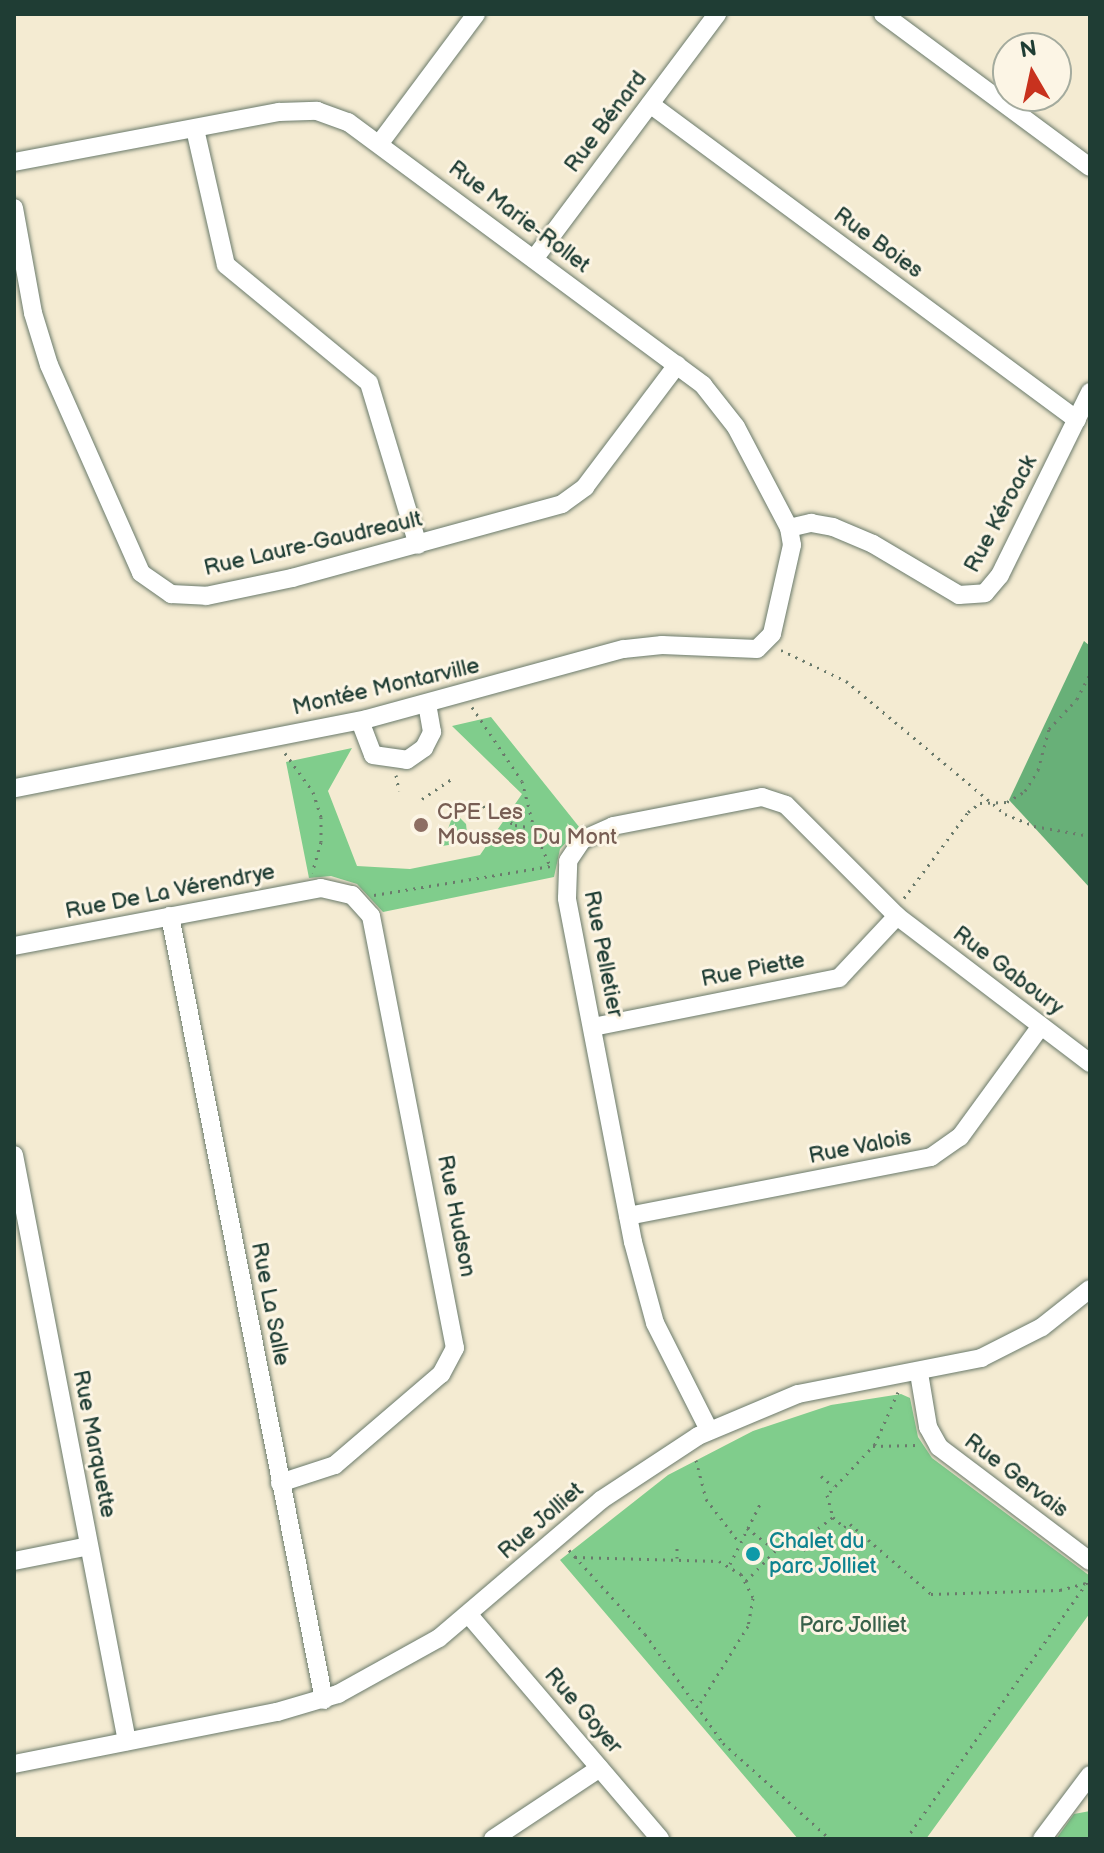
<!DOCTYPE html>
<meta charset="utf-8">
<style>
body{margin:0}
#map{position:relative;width:1104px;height:1853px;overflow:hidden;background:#f4ebd2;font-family:"Balsamiq Sans",sans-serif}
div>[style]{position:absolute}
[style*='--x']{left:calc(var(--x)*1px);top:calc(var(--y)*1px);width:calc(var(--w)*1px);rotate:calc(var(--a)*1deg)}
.green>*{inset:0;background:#80cd8c}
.forest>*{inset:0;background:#68b078}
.path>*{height:3px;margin-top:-1.5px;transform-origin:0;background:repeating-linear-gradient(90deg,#6a7a6b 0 2px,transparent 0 8px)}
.roads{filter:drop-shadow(0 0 2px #6a7a6b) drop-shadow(0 0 2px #6a7a6b)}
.minor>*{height:18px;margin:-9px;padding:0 9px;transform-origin:9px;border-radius:9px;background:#fff}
.dots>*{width:22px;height:22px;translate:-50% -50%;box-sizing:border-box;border:4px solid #fcf5e5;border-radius:50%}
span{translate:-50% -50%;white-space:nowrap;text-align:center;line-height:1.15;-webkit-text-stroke:6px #fcf5e5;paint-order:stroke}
.street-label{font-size:22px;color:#1f3d34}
.education-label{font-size:22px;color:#785e54}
.left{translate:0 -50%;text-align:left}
.culture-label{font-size:22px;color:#0d838f}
.park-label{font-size:22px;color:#37614a}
.frame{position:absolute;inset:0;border:16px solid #1f3d34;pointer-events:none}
.north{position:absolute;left:992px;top:32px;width:80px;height:80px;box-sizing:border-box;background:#fcf5e5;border:2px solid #a4ab9e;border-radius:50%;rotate:351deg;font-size:22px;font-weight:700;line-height:32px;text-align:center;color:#1f3d34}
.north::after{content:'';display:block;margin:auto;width:28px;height:36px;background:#c8321e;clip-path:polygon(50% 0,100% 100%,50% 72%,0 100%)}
</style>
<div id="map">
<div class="green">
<div style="clip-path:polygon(491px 717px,580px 828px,560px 849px,554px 877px,383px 912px,357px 884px,331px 876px,309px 878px,286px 762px,352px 748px,328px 791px,357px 866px,410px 869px,480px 855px,522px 794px,452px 726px)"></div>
<div style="clip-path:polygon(454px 812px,466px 824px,468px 842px,442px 846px)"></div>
<div style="clip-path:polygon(901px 1394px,910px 1398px,918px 1437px,932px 1458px,1090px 1576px,1090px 1613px,926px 1839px,798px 1839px,560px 1560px,668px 1475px,753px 1431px,831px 1405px)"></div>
<div style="clip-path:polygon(1090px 1811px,1090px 1839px,1056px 1839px,1074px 1814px)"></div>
</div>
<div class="forest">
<div style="clip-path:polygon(1084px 641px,1090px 646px,1090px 888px,1009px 800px)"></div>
</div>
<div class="path">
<div style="--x:781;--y:650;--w:72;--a:25.5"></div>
<div style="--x:846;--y:681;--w:207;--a:39.9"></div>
<div style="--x:1005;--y:814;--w:31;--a:22"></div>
<div style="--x:1034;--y:826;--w:57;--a:10.1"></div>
<div style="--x:472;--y:707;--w:89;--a:56"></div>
<div style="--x:522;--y:781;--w:53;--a:75.7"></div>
<div style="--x:535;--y:832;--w:37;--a:66"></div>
<div style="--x:285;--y:753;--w:48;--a:54.3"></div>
<div style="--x:313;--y:792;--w:26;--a:72"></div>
<div style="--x:321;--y:817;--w:25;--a:90"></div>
<div style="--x:321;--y:842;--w:32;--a:106"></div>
<div style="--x:396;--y:775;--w:16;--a:79"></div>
<div style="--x:422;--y:799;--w:37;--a:-34"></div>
<div style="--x:483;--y:806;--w:37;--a:31"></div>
<div style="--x:515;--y:825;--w:18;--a:9"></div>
<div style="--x:374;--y:895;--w:179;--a:-9.3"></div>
<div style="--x:904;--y:898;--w:107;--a:-53.3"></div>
<div style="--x:968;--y:812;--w:15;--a:-37"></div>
<div style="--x:980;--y:803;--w:27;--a:-2"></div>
<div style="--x:1007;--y:802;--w:21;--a:-31"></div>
<div style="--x:1025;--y:791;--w:25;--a:-58"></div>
<div style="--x:1038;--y:770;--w:42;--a:-75"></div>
<div style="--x:1049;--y:729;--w:41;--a:-47"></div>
<div style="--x:1077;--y:699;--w:29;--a:-63"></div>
<div style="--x:898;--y:1392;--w:57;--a:113.9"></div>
<div style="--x:875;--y:1444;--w:70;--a:133.3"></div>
<div style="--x:827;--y:1495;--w:23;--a:75"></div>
<div style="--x:833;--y:1517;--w:15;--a:42"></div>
<div style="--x:844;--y:1527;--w:7;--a:-27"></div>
<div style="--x:850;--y:1524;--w:107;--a:40.8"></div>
<div style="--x:931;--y:1594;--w:129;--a:-1.8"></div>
<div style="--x:1060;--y:1590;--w:27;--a:-15"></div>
<div style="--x:873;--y:1446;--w:44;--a:-1.3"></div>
<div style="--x:696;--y:1460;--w:40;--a:75.6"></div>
<div style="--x:706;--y:1499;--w:54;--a:52.5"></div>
<div style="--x:821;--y:1476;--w:16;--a:40"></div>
<div style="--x:747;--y:1528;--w:36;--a:38"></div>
<div style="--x:799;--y:1543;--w:16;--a:47"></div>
<div style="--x:569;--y:1550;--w:113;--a:47.9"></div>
<div style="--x:645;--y:1634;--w:134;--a:54.4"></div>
<div style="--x:723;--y:1743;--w:144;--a:41.9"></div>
<div style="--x:575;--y:1557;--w:144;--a:1.6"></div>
<div style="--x:719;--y:1561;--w:26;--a:31"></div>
<div style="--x:741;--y:1574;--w:27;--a:63"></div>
<div style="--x:753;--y:1598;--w:28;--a:100"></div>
<div style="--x:748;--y:1626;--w:94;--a:122"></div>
<div style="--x:677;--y:1558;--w:12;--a:-90"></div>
<div style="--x:730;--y:1564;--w:67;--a:-63.4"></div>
<div style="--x:746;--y:1581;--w:45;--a:-45.9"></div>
<div style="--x:777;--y:1549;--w:23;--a:-15"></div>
<div style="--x:799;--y:1543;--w:43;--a:-37.4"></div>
<div style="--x:906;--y:1839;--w:319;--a:-54.8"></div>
</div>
<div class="roads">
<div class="minor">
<div style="--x:883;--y:14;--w:257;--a:36.5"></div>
<div style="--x:650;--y:104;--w:531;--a:36.5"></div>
<div style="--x:195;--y:129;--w:139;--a:77.2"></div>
<div style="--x:226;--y:265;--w:185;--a:39.5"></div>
<div style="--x:369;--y:383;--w:169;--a:73.2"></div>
<div style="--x:380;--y:143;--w:161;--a:-53.3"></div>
<div style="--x:14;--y:162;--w:270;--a:-10.7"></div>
<div style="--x:279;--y:112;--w:38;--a:-2"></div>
<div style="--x:317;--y:111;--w:33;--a:20"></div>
<div style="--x:348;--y:122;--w:442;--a:36.5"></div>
<div style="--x:703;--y:385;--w:53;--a:51.8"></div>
<div style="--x:736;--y:427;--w:114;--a:62.3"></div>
<div style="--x:789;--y:528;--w:17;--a:80"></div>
<div style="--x:792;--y:545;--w:91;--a:102.7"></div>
<div style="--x:772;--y:634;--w:21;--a:135"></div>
<div style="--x:757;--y:649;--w:95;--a:-177.6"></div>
<div style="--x:662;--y:645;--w:39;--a:174"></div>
<div style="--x:623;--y:649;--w:265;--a:164.7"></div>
<div style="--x:367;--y:719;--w:360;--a:168.9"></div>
<div style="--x:14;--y:208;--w:107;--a:79.7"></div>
<div style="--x:33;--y:313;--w:54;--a:72.9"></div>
<div style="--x:49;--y:365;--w:227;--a:66.1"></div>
<div style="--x:141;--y:573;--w:37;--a:35"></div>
<div style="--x:171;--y:594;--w:35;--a:3"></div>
<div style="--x:206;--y:596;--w:88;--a:-11.8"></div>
<div style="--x:292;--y:578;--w:280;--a:-15.3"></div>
<div style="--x:562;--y:504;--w:29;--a:-36"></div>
<div style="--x:585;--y:487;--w:153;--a:-53"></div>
<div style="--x:534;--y:259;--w:306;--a:-53.2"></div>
<div style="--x:789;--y:528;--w:23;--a:-13"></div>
<div style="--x:811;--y:523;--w:22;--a:10"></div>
<div style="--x:833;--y:527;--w:43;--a:23"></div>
<div style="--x:873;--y:544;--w:100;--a:30.7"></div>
<div style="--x:959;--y:595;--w:26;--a:-4"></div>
<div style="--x:985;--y:593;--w:23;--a:-50"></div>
<div style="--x:1000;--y:575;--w:204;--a:-63.8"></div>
<div style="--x:360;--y:721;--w:36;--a:69"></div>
<div style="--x:373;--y:755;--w:34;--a:8"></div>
<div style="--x:407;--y:760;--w:21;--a:-35"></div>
<div style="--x:424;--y:748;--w:18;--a:-63"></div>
<div style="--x:432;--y:732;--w:28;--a:-100"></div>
<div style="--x:170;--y:916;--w:799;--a:78.89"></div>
<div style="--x:14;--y:946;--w:312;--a:-10.7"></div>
<div style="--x:321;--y:888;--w:32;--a:13"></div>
<div style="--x:352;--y:895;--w:28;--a:48"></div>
<div style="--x:371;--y:916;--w:440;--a:79"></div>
<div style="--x:455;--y:1348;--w:30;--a:118"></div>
<div style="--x:441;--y:1374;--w:140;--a:139.4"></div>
<div style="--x:335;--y:1465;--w:58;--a:161.9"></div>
<div style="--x:593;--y:1027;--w:251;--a:-11.3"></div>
<div style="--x:839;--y:978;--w:85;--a:-46.9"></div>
<div style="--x:14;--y:1155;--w:597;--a:79.09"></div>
<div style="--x:628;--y:1216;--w:309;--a:-11"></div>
<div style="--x:931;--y:1157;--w:35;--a:-35"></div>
<div style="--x:960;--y:1137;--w:137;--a:-53.9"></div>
<div style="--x:919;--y:1373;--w:55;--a:80.5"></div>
<div style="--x:928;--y:1427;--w:23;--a:61"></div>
<div style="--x:939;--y:1447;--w:189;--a:37.1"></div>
<div style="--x:709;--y:1430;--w:120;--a:-116.8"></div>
<div style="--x:655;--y:1323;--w:84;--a:-105.2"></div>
<div style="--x:633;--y:1242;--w:350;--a:-100.9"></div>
<div style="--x:567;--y:898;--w:37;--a:-88"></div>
<div style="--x:568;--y:861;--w:25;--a:-56"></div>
<div style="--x:582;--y:840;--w:34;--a:-24"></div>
<div style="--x:613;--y:826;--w:152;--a:-11"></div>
<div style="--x:762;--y:797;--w:25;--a:18"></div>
<div style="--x:786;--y:805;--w:157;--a:45"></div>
<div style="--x:897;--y:916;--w:243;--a:37.3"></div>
<div style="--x:14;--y:1561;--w:76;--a:-11.3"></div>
<div style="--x:469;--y:1615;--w:294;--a:49.5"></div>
<div style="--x:14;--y:1764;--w:268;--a:-11.2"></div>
<div style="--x:277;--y:1712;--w:64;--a:-16.4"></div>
<div style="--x:338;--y:1694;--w:115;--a:-29"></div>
<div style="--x:439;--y:1638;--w:213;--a:-40.4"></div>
<div style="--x:601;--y:1500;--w:116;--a:-33.4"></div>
<div style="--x:698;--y:1436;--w:108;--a:-22.8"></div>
<div style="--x:798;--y:1394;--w:187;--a:-11.1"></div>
<div style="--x:981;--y:1358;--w:68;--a:-26.9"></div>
<div style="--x:1042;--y:1327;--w:61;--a:-38.4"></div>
<div style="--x:493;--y:1839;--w:128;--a:-33.6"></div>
<div style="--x:1042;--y:1839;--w:80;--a:-53.1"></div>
</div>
</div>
<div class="dots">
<div style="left:421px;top:825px;background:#8d6e63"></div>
<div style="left:753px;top:1554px;background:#0f9aa8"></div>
</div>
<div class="street-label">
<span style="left:606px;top:122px;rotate:-53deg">Rue Bénard</span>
<span style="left:519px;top:217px;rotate:37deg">Rue Marie-Rollet</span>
<span style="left:878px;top:243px;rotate:36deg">Rue Boies</span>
<span style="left:1001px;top:514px;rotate:-62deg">Rue Kéroack</span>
<span style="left:313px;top:544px;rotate:-13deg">Rue Laure-Gaudreault</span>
<span style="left:386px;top:687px;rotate:-13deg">Montée Montarville</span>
<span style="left:170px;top:892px;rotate:-11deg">Rue De La Vérendrye</span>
<span style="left:603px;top:954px;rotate:79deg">Rue Pelletier</span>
<span style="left:753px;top:970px;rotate:-11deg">Rue Piette</span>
<span style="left:1008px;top:971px;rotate:37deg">Rue Gaboury</span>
<span style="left:860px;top:1147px;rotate:-11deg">Rue Valois</span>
<span style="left:456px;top:1216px;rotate:79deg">Rue Hudson</span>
<span style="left:270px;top:1304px;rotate:79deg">Rue La Salle</span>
<span style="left:94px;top:1444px;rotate:79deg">Rue Marquette</span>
<span style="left:1016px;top:1476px;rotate:37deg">Rue Gervais</span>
<span style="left:541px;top:1521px;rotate:-41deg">Rue Jolliet</span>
<span style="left:583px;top:1711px;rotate:49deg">Rue Goyer</span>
</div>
<div class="education-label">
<span class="left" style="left:437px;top:825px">CPE Les<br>Mousses Du Mont</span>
</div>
<div class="culture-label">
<span class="left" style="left:769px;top:1554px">Chalet du<br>parc Jolliet</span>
</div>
<div class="park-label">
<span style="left:853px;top:1626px">Parc Jolliet</span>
</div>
<div class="frame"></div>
<div class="north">N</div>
</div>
